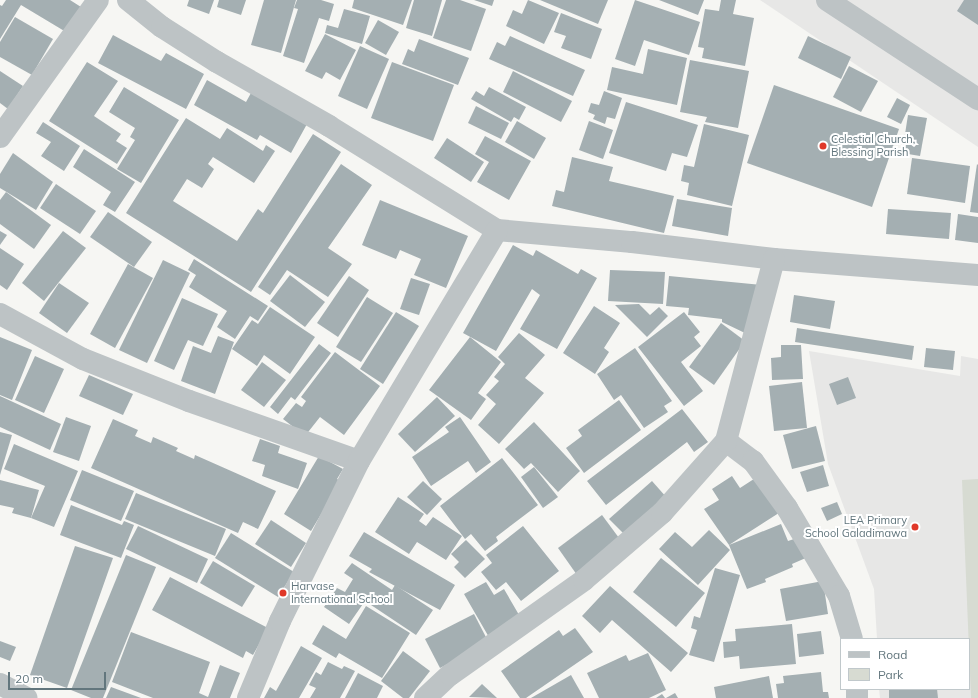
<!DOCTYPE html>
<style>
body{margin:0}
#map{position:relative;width:978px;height:698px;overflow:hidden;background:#f6f6f3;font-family:Mulish,sans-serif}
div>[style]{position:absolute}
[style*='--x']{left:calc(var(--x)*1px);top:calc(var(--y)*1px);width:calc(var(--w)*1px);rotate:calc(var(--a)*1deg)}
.built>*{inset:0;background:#e7e7e6}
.green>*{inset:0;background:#d7dbd2}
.building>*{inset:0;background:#a4afb2}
.minor>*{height:22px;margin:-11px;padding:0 11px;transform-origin:11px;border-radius:11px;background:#bdc3c5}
.dots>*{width:11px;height:11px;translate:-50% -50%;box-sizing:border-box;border:2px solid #fff;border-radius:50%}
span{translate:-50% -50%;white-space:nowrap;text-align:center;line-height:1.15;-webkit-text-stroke:4px #fff;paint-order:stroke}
.poi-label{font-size:11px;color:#62767d}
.left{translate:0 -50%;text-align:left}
.right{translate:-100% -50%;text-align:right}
.legend{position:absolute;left:840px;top:638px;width:130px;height:52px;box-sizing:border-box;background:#fff;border:1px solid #c0c8cb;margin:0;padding:5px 7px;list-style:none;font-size:12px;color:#62767d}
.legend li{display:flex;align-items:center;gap:8px;height:20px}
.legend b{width:20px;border:1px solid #c0c8cb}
.scale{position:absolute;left:8px;top:672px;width:98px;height:18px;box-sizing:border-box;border:2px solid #62767d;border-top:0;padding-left:5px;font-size:12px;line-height:14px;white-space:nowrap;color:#62767d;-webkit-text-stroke:3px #fff;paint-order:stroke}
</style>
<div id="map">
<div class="built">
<div style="clip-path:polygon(760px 0,978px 0,978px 147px)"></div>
<div style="clip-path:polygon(809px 351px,960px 376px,961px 356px,978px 359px,978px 698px,880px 698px,879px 689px,969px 689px,969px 639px,877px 639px,874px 589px,828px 464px)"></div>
</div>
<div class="green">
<div style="clip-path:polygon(978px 479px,978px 698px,971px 698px,962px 480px)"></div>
</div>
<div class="building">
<div style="clip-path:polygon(6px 0,70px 0,81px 7px,66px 32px,21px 5px,0 39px,0 5px,2px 6px)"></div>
<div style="clip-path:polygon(189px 0,214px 0,209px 14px,187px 6px)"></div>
<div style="clip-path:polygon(219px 0,246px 0,241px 15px,217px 7px)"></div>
<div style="clip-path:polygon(264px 0,296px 0,281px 53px,251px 45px)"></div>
<div style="clip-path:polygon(297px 0,321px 0,334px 4px,329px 21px,319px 18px,304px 63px,283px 56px,298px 9px,294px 8px)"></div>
<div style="clip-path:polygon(354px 0,412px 0,403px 25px,352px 8px)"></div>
<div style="clip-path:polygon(414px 0,442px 0,432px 36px,406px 28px)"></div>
<div style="clip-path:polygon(446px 0,460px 0,486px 9px,471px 51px,433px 38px)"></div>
<div style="clip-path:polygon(474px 0,494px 0,492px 6px)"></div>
<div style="clip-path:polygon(528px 0,559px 13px,544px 44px,506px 26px,513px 10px,522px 14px)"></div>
<div style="clip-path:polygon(540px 0,608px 0,598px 24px)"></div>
<div style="clip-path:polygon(635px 0,700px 22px,689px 55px,644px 40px,635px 66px,615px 59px)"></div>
<div style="clip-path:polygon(659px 0,704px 0,698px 15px)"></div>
<div style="clip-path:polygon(721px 0,736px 0,733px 14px,754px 18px,745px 66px,702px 58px,704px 48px,698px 47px,705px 9px,719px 11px)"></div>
<div style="clip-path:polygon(964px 0,978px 0,978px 25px,957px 11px)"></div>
<div style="clip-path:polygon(344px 9px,370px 16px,362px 44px,325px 33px,327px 25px,338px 28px)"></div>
<div style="clip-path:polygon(561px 13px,602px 29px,591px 59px,561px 48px,566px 36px,554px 32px)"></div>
<div style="clip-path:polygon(15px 17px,53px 39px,32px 75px,0 57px,0 42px)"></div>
<div style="clip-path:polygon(378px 20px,399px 32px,386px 55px,365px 43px)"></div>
<div style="clip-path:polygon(325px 34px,356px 50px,340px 80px,326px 72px,322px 79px,305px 71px)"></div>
<div style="clip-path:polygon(113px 35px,161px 61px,166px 53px,204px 74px,186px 109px,98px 63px)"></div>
<div style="clip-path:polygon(510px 36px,585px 70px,573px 96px,489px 59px,497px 42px,505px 46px)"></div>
<div style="clip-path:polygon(808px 36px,851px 57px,841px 79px,798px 58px)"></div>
<div style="clip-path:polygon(419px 39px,469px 58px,458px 85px,402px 64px,408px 49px,414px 52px)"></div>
<div style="clip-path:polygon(360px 46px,389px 59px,367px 109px,338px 96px)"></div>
<div style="clip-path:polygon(648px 49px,687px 58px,677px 105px,607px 90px,612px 67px,643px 74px)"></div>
<div style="clip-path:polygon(690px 60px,749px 71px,738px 128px,705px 122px,707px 117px,680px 112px)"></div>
<div style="clip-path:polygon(87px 62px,118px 81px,94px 116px,121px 134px,116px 141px,127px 148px,117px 164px,49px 121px)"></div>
<div style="clip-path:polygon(392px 62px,454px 85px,433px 141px,371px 118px)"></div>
<div style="clip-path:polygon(849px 66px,878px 81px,861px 112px,833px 97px)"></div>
<div style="clip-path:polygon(0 71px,23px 86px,8px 109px,0 103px)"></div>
<div style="clip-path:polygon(513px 71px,572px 101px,561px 122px,503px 92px)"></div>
<div style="clip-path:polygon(207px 80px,246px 102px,251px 93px,307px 124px,291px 153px,260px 135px,257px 140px,194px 105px)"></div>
<div style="clip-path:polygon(774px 85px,899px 129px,872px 207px,747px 163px)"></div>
<div style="clip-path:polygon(124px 87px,179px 120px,141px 183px,117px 169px,135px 140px,130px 137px,135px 128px,109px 112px)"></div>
<div style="clip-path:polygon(489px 87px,526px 107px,519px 120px,514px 117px,511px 122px,471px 99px,476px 91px,484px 96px)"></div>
<div style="clip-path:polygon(604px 91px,622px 98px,615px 119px,607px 117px,605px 124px,593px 119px,595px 115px,588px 112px,591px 103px,599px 105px)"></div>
<div style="clip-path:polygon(897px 98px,910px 105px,901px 124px,887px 117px)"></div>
<div style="clip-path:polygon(626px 102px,698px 125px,687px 157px,672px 153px,666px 171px,609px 153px)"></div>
<div style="clip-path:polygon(476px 106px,509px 123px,501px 139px,468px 123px)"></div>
<div style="clip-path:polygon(908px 115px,927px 118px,920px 156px,902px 153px)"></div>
<div style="clip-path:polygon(186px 118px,220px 139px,227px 128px,263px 151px,266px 145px,275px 151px,254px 183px,213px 157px,208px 164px,214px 169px,202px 188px,187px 179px,173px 201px,237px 241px,258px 209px,263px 213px,313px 134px,341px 152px,251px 292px,126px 213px)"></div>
<div style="clip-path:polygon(517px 121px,546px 138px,534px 159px,505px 142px)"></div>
<div style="clip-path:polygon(589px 121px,613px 130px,603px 159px,579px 150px)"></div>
<div style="clip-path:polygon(43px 122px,80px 146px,64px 171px,41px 156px,51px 142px,36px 133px)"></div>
<div style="clip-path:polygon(704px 124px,749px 135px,732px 206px,687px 195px,689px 183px,681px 181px,684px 165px,694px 167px)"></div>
<div style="clip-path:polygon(485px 136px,531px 161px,509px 200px,477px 182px,489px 162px,475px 154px)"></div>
<div style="clip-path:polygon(447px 138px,484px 162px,471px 182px,434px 158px)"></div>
<div style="clip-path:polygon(84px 149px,135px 182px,115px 212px,103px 205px,111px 192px,73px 167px)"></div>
<div style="clip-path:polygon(13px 153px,53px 182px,36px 210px,0 188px,0 174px)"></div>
<div style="clip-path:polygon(572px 157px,613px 167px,609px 181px,674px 196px,664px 233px,552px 206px,556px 190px,564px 192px)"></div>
<div style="clip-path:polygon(912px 158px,970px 166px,965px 203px,907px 194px)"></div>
<div style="clip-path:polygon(341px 164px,372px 185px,328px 248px,352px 264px,328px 297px,287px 270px,270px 295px,258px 287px)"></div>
<div style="clip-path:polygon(977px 164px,978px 165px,978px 213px,970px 212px)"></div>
<div style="clip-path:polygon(56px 184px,96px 211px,80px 234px,40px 208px)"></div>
<div style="clip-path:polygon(6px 192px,51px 225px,34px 249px,0 224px,0 200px)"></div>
<div style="clip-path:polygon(677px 199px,732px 208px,728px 236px,672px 226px)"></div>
<div style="clip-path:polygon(380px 200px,468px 236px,446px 288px,414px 275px,421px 259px,400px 250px,396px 259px,362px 245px)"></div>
<div style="clip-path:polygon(888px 209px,951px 213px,949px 239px,886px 234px)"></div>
<div style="clip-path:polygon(108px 212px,152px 242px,134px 267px,90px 237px)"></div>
<div style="clip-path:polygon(958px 214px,978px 217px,978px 243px,955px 240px)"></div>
<div style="clip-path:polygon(0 231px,7px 235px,0 245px)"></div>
<div style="clip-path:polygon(63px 231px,86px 248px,44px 301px,22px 283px)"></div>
<div style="clip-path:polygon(513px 245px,533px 256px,536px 250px,578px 274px,581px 269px,597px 278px,557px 349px,520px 329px,540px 295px,532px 289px,496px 351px,463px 333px)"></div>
<div style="clip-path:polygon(0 248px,24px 264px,7px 290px,0 285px)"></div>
<div style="clip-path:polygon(194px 259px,268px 306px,258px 321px,250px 316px,235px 339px,217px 327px,227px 311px,189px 287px,196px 275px,188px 270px)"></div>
<div style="clip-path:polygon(163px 260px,190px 273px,147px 363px,119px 350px)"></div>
<div style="clip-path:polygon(128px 264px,153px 278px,115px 348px,90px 334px)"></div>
<div style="clip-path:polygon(610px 270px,665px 272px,663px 304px,608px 301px)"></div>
<div style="clip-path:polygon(290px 275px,325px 302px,305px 327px,270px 301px)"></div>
<div style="clip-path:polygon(349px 276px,369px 290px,338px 337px,317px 323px)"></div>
<div style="clip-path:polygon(669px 276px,762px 285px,747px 334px,722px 322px,722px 319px,688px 315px,689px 308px,666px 306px)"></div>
<div style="clip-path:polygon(411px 278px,430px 284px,419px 315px,400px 309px)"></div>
<div style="clip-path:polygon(59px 283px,89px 303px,67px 333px,39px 313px)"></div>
<div style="clip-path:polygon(794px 295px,835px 301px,830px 329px,790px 322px)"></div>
<div style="clip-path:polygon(367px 297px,393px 313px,361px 362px,336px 347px)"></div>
<div style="clip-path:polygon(182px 298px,218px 314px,203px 346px,188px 340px,174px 370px,154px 361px)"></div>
<div style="clip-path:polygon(639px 304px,650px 315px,659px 307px,668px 316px,647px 337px,615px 305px)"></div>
<div style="clip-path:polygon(594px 306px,620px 323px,604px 348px,609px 352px,595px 374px,563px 353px)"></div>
<div style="clip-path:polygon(270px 307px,315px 337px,290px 374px,264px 355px,257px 366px,232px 349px,252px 320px,258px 324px)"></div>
<div style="clip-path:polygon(396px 312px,419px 326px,383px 384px,360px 369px)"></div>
<div style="clip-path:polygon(684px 312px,700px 332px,694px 337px,701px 346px,681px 362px,703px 391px,684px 406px,638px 347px)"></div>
<div style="clip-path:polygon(721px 323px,745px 341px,714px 385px,689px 367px)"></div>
<div style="clip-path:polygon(797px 328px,914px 346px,912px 360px,795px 342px)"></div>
<div style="clip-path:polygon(519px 333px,545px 355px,525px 378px,544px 393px,499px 444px,478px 425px,496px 404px,486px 395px,499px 381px,494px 377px,505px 364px,498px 357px)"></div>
<div style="clip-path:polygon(218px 336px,234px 342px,215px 394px,181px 381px,193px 346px,211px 353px)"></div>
<div style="clip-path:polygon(0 337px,32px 350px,12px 400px,0 395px)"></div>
<div style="clip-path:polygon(470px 337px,501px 362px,478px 393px,486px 399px,471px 420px,429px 390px)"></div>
<div style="clip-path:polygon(319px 344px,331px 353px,295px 400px,291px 397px,278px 414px,270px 407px)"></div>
<div style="clip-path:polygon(781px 345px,801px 345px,803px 379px,772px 380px,771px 358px,781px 357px)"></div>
<div style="clip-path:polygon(635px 348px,672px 401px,664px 406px,668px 412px,644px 428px,621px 395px,614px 400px,597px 374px)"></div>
<div style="clip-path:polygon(926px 348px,955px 351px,953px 370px,924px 367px)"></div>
<div style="clip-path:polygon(335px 352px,380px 386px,344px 435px,320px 417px,305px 436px,283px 419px,296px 403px,302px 407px,306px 401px,301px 397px)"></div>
<div style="clip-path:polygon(35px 356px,64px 369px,44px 413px,15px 400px)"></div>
<div style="clip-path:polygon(262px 362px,286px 380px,264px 407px,241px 390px)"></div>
<div style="clip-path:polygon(89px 375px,133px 394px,123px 415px,79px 396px)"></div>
<div style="clip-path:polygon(848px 377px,856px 398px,837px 405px,829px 384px)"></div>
<div style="clip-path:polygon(802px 382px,807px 428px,774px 431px,769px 386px)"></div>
<div style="clip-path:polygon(0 396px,61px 424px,50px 450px,0 427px)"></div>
<div style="clip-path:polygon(437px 397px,455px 416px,415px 452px,398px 434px)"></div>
<div style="clip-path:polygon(619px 400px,641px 430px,584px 473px,566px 448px,582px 436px,578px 430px)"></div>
<div style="clip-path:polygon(682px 409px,708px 442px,694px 452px,687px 442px,606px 505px,587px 481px)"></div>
<div style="clip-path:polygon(66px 417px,91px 426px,79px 461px,53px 452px)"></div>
<div style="clip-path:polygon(460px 417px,491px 462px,476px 473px,468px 461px,431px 486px,412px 457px,449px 432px,445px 427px)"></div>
<div style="clip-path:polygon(113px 419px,138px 430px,135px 436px,151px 443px,153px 437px,178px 448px,176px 451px,194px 459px,195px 455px,276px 491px,258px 529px,243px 522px,238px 533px,91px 468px)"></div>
<div style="clip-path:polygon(534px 422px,580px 471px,558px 492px,531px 463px,524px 469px,505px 449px)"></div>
<div style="clip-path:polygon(816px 426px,825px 461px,792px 469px,783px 435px)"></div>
<div style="clip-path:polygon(0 432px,12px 435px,0 475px)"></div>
<div style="clip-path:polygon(260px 439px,280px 446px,278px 453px,307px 463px,298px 489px,262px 476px,265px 465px,252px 461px)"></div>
<div style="clip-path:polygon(14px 444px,78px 471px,54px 527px,31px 518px,45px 486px,4px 469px)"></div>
<div style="clip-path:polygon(319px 456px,343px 469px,337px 479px,341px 481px,311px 531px,284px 514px)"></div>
<div style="clip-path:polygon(502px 458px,538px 505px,496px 537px,498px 541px,485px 551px,471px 534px,465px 539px,440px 506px)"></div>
<div style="clip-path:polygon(823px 465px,829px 486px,807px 492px,800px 472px)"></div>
<div style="clip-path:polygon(534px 467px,558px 497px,543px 508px,521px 477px)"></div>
<div style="clip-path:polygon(82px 470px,134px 491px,121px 521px,70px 500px)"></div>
<div style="clip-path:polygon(732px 476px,740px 488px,757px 477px,782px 511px,729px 545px,781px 524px,788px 541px,800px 537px,808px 557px,792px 564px,793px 567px,765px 579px,766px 582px,747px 589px,729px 545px,704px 509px,719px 500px,712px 489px)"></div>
<div style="clip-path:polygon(0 480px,39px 490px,31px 518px,12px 513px,14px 508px,0 505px)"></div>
<div style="clip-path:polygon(423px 481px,442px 499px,427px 515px,407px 497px)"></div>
<div style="clip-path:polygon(652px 481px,667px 498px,625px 535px,609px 519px)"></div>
<div style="clip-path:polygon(136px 493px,226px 529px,215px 556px,125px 519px)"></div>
<div style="clip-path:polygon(398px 497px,424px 514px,419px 521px,426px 526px,433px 517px,462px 536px,446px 560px,417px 542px,409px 554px,375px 532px)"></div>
<div style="clip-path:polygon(837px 502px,842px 514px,827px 521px,821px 508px)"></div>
<div style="clip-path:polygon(71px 505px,122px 525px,124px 521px,134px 525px,121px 558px,60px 535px)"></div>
<div style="clip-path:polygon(602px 515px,622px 542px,577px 575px,558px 548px)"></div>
<div style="clip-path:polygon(271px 520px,306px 543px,291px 567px,255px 544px)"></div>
<div style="clip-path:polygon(138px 526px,208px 559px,197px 583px,126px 549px)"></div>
<div style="clip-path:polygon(523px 526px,559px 571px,521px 601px,506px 582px,496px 590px,481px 572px,492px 563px,486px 555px)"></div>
<div style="clip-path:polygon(709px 530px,730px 550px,698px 585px,659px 549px,675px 532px,692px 547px)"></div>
<div style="clip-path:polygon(364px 532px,455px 585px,440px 610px,369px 572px,372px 569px,349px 556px)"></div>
<div style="clip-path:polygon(231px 533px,294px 572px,278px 597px,215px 558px)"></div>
<div style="clip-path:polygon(466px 540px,485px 559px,465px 578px,454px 567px,459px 562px,451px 554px)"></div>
<div style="clip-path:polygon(75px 546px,113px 558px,67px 688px,30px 675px)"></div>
<div style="clip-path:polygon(126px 555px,156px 567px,103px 698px,91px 698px,71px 690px)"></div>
<div style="clip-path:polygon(661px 558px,705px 593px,676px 627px,633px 592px)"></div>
<div style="clip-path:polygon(213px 561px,255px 586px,242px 607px,200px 583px)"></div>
<div style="clip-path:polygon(352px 563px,392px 590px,395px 585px,433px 610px,416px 635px,365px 601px,349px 624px,324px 607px,337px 588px,345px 592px,353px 579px,344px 573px)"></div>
<div style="clip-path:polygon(715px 568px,740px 575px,714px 662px,689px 655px,697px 630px,691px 628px,694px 616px,700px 618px)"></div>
<div style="clip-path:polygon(170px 577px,268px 628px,253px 655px,246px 651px,243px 658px,152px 610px)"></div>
<div style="clip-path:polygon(823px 581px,828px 614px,786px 621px,780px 589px)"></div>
<div style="clip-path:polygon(486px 582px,494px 595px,504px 589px,522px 620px,490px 639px,464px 594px)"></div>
<div style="clip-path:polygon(610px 586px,688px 653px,671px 672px,612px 620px,600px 633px,582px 616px)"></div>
<div style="clip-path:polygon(366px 606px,410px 633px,382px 678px,339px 653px,336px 658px,312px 644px,323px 625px,346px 639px)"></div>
<div style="clip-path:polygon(474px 614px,489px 643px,440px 668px,425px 639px)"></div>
<div style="clip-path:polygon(792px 624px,796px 664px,740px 669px,739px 656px,724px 658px,723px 642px,736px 641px,735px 629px)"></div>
<div style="clip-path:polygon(575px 628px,593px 652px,526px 698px,520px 698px,501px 671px,559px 630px,563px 636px)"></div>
<div style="clip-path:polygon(821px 631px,824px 654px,799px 657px,797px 634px)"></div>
<div style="clip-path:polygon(131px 632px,210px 662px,199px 693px,208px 697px,220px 665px,240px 673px,230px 698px,153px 698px,112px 682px)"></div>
<div style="clip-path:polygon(0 641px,16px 647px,10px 661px,0 657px)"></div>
<div style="clip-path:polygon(301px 646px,322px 658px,299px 698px,264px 698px,270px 687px,276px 691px)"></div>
<div style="clip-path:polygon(403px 651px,430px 671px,409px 698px,403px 698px,381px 681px)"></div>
<div style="clip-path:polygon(648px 653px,666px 690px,649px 698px,599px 698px,587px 673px,626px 655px,629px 661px)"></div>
<div style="clip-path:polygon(328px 662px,342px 669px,344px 666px,355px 671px,340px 698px,310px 698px,316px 688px,309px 685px,316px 672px,321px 675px)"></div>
<div style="clip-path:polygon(821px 672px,823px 692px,828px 692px,829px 698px,778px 698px,776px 684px,784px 683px,783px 676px)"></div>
<div style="clip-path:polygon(358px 673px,383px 686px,377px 698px,345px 698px)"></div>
<div style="clip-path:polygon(571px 675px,584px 698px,531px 698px)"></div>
<div style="clip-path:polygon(769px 676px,773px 698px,716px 698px,714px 687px)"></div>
<div style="clip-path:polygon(482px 684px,497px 698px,469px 697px)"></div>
<div style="clip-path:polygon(111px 687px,141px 698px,106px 698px)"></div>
<div style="clip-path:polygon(889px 689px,937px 689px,938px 698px,889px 698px)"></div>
<div style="clip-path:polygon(675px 693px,678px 698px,666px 698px)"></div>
<div style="clip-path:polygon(662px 694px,665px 698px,656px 698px)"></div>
</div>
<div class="minor">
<div style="--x:128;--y:0;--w:43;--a:38.5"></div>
<div style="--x:162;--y:27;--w:65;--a:32.5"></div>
<div style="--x:217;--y:62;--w:129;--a:29.7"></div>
<div style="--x:329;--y:126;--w:198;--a:31.8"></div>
<div style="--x:497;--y:230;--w:136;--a:5.1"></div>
<div style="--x:632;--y:242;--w:143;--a:6.8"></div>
<div style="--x:774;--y:259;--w:205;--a:4.5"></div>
<div style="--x:827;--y:0;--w:181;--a:33.3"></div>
<div style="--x:0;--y:137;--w:168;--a:-54.4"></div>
<div style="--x:0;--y:314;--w:94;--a:28.5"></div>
<div style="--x:83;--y:359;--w:114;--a:21.6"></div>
<div style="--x:189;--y:401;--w:180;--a:19.4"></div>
<div style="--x:726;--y:441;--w:34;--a:37"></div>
<div style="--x:753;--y:461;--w:58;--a:54.1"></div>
<div style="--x:787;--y:508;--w:102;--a:59.4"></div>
<div style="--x:839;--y:596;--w:45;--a:73.2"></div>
<div style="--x:0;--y:684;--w:30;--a:28"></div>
<div style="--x:857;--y:689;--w:9;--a:90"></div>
<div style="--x:248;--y:698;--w:83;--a:-67.4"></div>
<div style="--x:280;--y:621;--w:178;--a:-63.7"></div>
<div style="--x:359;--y:461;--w:269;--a:-59.1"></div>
<div style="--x:425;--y:698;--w:34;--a:-43"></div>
<div style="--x:450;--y:675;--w:164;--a:-35.3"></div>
<div style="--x:584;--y:580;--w:103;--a:-40.7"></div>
<div style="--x:662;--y:513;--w:96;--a:-48.4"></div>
<div style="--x:726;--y:441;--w:188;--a:-75.2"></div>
</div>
<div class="dots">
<div style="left:823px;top:146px;background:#e03829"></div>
<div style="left:915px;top:527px;background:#e03829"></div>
<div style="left:283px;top:593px;background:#e03829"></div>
</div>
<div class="poi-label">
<span class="left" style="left:831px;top:146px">Celestial Church,<br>Blessing Parish</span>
<span class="right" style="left:907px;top:527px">LEA Primary<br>School Galadimawa</span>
<span class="left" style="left:291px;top:593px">Harvase<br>International School</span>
</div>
<ul class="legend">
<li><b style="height:5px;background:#bdc3c5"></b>Road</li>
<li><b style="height:11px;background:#d7dbd2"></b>Park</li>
</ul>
<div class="scale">20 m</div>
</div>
